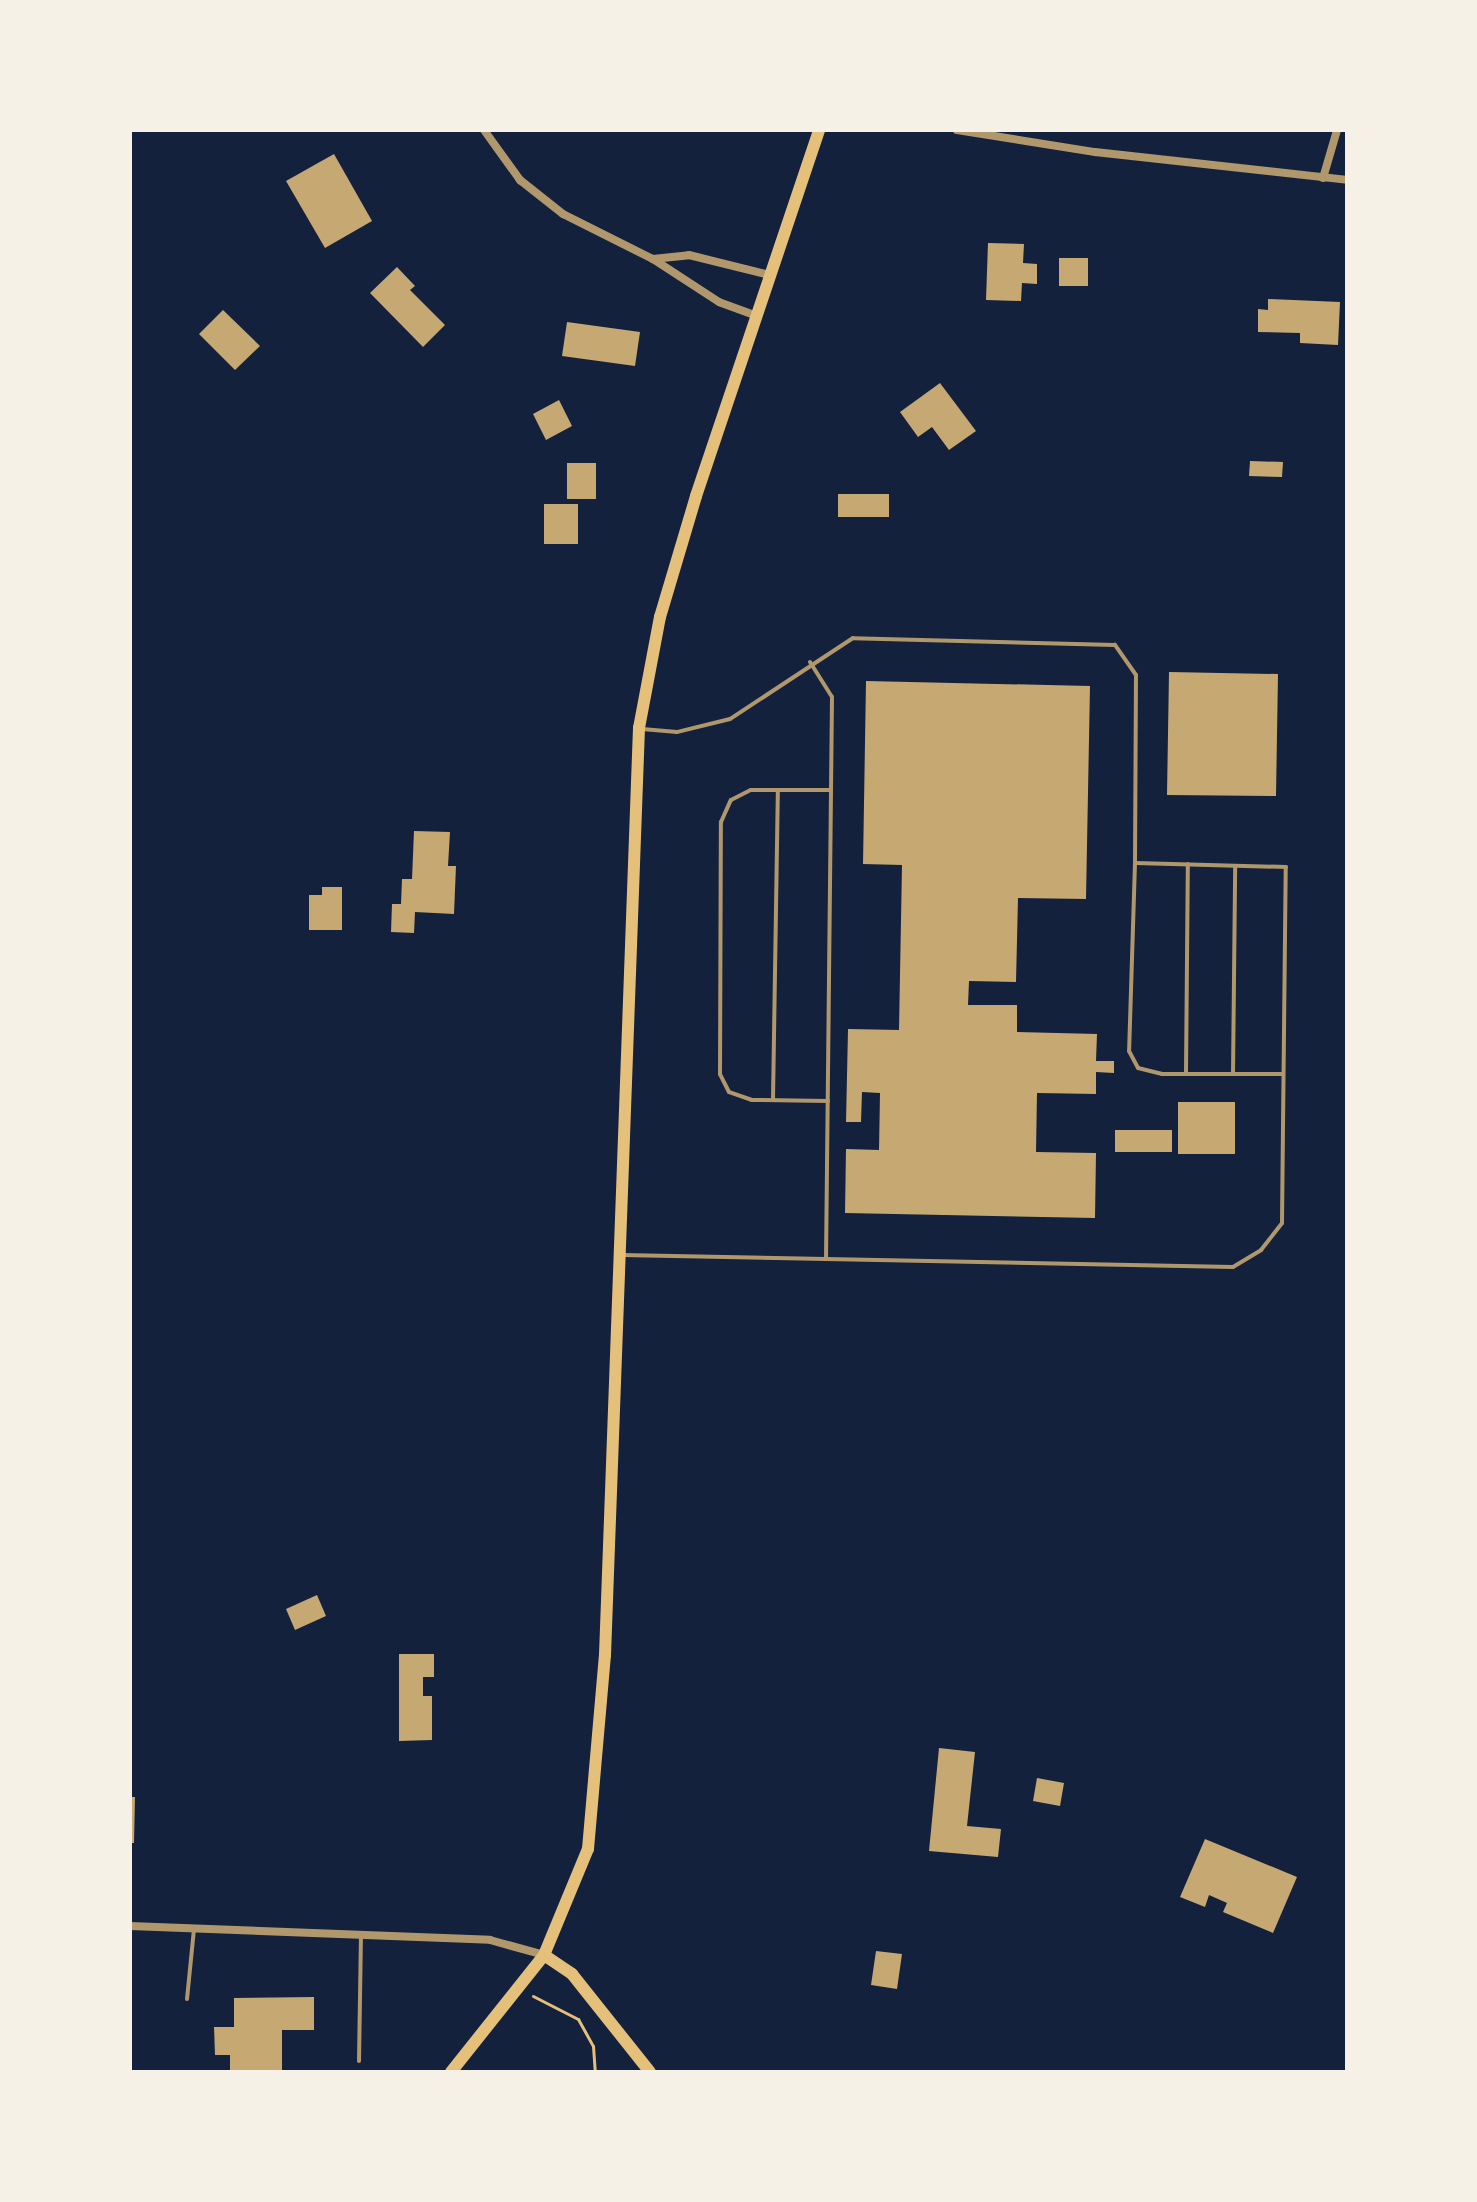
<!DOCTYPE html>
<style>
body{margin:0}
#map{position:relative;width:1477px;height:2202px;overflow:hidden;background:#14213d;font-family:"PT Serif",serif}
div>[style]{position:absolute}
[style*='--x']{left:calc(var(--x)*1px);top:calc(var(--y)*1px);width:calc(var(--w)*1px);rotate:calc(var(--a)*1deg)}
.building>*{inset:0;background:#c6a872}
.path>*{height:3px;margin:-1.5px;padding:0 1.5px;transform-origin:1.5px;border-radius:1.5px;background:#e5c07b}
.service>*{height:4px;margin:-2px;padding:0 2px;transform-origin:2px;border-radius:2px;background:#b1986c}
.minor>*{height:8px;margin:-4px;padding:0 4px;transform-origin:4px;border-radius:4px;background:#b1986c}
.secondary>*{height:12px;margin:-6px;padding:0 6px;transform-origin:6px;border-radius:6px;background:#e5c07b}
span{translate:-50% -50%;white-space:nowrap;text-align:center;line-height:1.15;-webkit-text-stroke:7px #f6f1e7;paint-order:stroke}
.frame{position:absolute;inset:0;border:132px solid #f6f1e7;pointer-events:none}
</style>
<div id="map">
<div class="building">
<div style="clip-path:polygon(334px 154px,372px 221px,325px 248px,286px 181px)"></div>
<div style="clip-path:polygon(988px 243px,1024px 244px,1023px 263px,1037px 264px,1037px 284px,1022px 283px,1021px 301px,986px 300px)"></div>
<div style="clip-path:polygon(1059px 258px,1088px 258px,1088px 286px,1059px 286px)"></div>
<div style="clip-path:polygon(397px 267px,415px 286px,410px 290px,445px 325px,423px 347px,370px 293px)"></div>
<div style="clip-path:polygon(1268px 299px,1340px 302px,1338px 345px,1300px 343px,1300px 333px,1258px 332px,1258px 309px,1268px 310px)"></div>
<div style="clip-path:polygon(223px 310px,260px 346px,235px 370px,199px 334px)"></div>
<div style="clip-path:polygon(567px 322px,640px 332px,635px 366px,562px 356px)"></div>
<div style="clip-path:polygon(940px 383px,976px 431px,949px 450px,932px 427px,918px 437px,900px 412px)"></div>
<div style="clip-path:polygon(559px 400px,572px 426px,546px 440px,533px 414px)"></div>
<div style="clip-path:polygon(1250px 461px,1283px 462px,1282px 477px,1249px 476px)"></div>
<div style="clip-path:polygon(567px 463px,596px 463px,596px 499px,567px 499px)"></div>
<div style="clip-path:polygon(838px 494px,889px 494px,889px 517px,838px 517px)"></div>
<div style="clip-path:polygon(544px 504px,578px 504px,578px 544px,544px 544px)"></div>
<div style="clip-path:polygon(1169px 672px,1278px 674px,1276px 796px,1167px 795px)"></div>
<div style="clip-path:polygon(866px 681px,1090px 686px,1086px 899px,1018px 898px,1016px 982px,969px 981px,968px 1005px,1017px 1005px,1017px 1032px,1097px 1034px,1096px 1061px,1114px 1061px,1114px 1073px,1096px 1072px,1096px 1094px,1037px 1093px,1036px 1152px,1096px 1153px,1095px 1218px,845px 1213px,846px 1149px,879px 1150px,880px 1093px,862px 1092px,861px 1122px,846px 1122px,848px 1029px,899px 1030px,902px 865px,863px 864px)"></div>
<div style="clip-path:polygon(414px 831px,450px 832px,448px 866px,456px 866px,454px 914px,415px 912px,414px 933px,391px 932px,392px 904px,401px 904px,402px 879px,412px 879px)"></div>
<div style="clip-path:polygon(322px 887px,342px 887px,342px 930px,309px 930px,309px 895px,322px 895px)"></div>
<div style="clip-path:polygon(1178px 1102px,1235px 1102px,1235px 1154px,1178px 1154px)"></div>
<div style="clip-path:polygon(1115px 1130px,1172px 1130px,1172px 1152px,1115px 1152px)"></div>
<div style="clip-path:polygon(317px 1595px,326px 1616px,295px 1630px,286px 1609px)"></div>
<div style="clip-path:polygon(399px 1654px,434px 1654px,434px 1677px,423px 1677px,423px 1696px,432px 1696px,432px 1740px,399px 1741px)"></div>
<div style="clip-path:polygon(939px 1748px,975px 1752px,967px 1826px,1001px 1829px,998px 1857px,929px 1851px)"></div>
<div style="clip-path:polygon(1037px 1778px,1064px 1783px,1060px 1806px,1033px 1801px)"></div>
<div style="clip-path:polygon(130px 1797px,135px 1797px,134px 1843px,130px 1843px)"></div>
<div style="clip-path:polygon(1205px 1839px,1297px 1877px,1273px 1933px,1223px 1912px,1227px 1903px,1209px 1895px,1205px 1907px,1180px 1897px)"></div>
<div style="clip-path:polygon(876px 1951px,902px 1954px,897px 1989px,871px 1985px)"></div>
<div style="clip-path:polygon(314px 1997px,314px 2030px,282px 2030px,282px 2072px,230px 2072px,230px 2055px,215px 2055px,214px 2027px,234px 2027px,234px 1998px)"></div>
</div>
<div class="path">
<div style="--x:533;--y:1996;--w:51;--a:27.1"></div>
<div style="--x:578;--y:2019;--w:31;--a:61"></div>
<div style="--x:593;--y:2046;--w:26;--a:86"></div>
</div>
<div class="service">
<div style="--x:810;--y:662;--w:41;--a:57.8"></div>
<div style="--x:832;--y:697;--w:562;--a:90.61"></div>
<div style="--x:1135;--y:863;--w:188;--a:91.8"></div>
<div style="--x:1129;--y:1051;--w:19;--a:62"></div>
<div style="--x:1138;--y:1068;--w:25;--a:14"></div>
<div style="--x:1162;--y:1074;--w:121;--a:0"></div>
<div style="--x:1186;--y:1074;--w:210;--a:-89.5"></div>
<div style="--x:1233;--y:1074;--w:208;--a:-89.4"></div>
<div style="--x:773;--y:1100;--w:309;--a:-89.1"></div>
<div style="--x:828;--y:1101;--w:76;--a:-179.2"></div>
<div style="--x:752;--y:1100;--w:24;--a:-161"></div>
<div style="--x:729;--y:1092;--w:20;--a:-117"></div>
<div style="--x:720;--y:1074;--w:252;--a:-89.8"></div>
<div style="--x:721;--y:822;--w:24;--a:-66"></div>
<div style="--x:731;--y:800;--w:22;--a:-27"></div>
<div style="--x:751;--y:790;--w:80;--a:0"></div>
<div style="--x:621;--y:1255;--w:612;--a:1.12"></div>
<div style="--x:1233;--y:1267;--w:33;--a:-31"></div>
<div style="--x:1261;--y:1250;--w:34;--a:-52"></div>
<div style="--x:1282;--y:1223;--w:356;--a:-89.4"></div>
<div style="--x:1286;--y:867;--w:151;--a:-178.5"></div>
<div style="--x:1135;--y:863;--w:188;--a:-89.7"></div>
<div style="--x:1136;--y:675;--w:37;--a:-125"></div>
<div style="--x:1115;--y:645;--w:262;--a:-178.5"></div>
<div style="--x:853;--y:638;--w:147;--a:146.6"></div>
<div style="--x:730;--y:719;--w:55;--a:166.2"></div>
<div style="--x:677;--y:732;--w:35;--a:-175"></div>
<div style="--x:187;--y:1999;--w:70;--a:-84.3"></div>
<div style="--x:359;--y:2061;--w:125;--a:-89.1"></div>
</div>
<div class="minor">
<div style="--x:484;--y:130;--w:62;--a:54.2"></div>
<div style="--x:520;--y:180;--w:55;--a:38.3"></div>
<div style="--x:563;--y:214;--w:101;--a:26.6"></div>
<div style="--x:957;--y:130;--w:140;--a:9.1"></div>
<div style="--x:1095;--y:152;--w:254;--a:6.3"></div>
<div style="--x:1323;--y:178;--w:50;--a:-73.7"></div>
<div style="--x:757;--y:316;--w:40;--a:-159.8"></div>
<div style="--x:719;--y:302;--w:79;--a:-146.9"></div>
<div style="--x:653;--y:259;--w:36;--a:-6"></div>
<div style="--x:689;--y:255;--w:83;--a:13.9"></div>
<div style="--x:130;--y:1926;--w:360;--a:2.2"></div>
<div style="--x:490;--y:1940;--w:56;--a:15.5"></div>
</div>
<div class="secondary">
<div style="--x:544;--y:1955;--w:34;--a:34"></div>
<div style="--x:572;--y:1974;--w:125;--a:51.5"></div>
<div style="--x:451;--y:2072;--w:149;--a:-51.5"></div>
<div style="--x:544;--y:1955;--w:115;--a:-67.5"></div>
<div style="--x:588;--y:1849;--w:195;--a:-85"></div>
<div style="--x:605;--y:1655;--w:928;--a:-87.9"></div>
<div style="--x:639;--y:728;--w:113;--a:-79.3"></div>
<div style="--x:660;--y:617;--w:126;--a:-73.4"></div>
<div style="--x:696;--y:496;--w:386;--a:-71.4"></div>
</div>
<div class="frame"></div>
</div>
